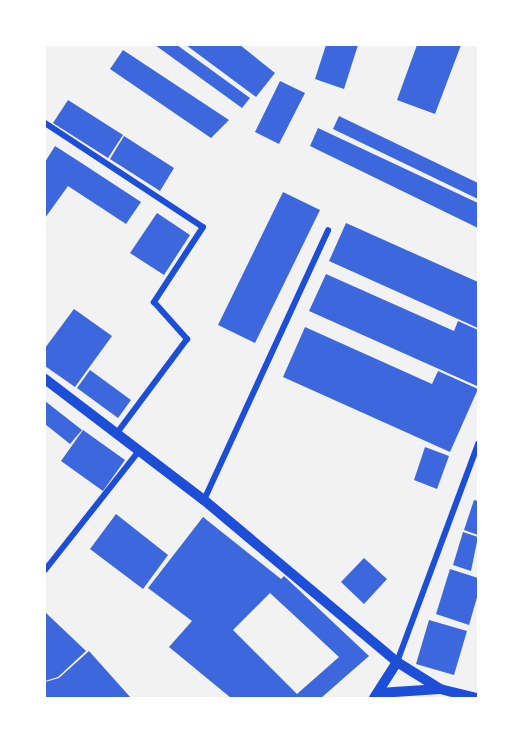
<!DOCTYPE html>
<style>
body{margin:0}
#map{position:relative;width:523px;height:743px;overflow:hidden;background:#f2f2f2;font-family:"Alegreya Sans",sans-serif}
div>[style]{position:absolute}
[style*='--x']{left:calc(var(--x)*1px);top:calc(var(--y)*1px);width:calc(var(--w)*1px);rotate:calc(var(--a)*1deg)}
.building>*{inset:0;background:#3d67dc}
.minor>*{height:6px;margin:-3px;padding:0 3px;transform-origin:3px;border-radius:3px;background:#1d4ed8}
.secondary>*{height:10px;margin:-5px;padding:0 5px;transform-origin:5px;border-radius:5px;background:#1d4ed8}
span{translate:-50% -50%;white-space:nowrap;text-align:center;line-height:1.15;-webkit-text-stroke:4.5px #fff;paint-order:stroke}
.frame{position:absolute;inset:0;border:46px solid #fff;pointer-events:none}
</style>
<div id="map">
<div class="building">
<div style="clip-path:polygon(155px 45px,177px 45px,250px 98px,242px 108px)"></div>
<div style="clip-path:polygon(186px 45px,240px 45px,275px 73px,256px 97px)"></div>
<div style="clip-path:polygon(326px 45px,358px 45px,344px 89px,315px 79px)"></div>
<div style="clip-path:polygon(417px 45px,461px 45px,435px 114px,397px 100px)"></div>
<div style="clip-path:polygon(123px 50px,229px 120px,211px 138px,110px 69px)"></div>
<div style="clip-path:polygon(280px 81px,305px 93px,279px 144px,255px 132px)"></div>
<div style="clip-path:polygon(68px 100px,123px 135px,108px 158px,53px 123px)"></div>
<div style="clip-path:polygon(339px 116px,478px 183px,478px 199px,333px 129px)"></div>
<div style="clip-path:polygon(318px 128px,478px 203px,478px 228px,310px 146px)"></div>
<div style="clip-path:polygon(124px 136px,174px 168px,160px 191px,110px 159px)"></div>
<div style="clip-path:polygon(55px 146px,83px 164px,72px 180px,83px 164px,141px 202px,126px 224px,68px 186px,45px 218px,45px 162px)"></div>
<div style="clip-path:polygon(283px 192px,320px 210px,255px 343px,218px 325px)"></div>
<div style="clip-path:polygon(157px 213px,190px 235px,164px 275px,130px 253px)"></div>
<div style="clip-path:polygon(346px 223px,478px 282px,478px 328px,329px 261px)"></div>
<div style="clip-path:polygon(326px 274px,454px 331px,458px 321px,478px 330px,477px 386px,309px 311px)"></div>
<div style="clip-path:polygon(74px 309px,112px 336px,75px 387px,45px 366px,45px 348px)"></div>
<div style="clip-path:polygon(305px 327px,432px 384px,438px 371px,478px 389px,450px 452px,283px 377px)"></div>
<div style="clip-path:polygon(90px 370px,131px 400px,118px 418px,77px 388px)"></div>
<div style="clip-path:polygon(45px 401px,82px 430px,70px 444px,45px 424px)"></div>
<div style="clip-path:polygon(83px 430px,125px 460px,103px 491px,61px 461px)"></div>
<div style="clip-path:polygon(425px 447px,449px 456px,437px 489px,414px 480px)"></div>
<div style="clip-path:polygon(474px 500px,478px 501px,478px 535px,464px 530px)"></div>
<div style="clip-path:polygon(116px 514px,168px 555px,143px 589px,90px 549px)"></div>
<div style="clip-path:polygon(evenodd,203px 517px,281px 579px,284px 576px,369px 656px,321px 698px,231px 698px,169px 647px,192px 621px,148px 588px,203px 517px,270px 593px,339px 657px,297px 694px,233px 630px,270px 593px)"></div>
<div style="clip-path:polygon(463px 532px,478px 537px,471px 571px,453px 565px)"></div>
<div style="clip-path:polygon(364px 558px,387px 579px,364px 604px,341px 582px)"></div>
<div style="clip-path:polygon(450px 569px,478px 578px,478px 594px,469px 625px,436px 614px)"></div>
<div style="clip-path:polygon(45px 612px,86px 651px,58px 677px,45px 681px)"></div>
<div style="clip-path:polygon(429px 620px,467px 631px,454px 675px,416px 664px)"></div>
<div style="clip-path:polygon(89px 651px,131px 698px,45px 698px,45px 682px,59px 678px)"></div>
</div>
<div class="minor">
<div style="--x:45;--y:123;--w:189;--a:33.4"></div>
<div style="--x:203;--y:227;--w:90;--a:123.2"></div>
<div style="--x:154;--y:302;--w:50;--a:48.3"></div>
<div style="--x:187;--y:339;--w:117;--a:126.7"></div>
<div style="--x:204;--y:500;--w:297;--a:-65.3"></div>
<div style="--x:45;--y:570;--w:152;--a:-51.7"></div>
<div style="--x:397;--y:662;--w:233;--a:-69.6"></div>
</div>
<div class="secondary">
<div style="--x:45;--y:379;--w:200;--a:37.3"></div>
<div style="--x:204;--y:500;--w:252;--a:40"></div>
<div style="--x:379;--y:693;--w:61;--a:-3.8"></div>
<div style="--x:374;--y:698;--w:43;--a:-57.4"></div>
<div style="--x:397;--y:662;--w:51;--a:32.1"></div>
<div style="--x:440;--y:689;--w:37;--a:14"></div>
</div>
<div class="frame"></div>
</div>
